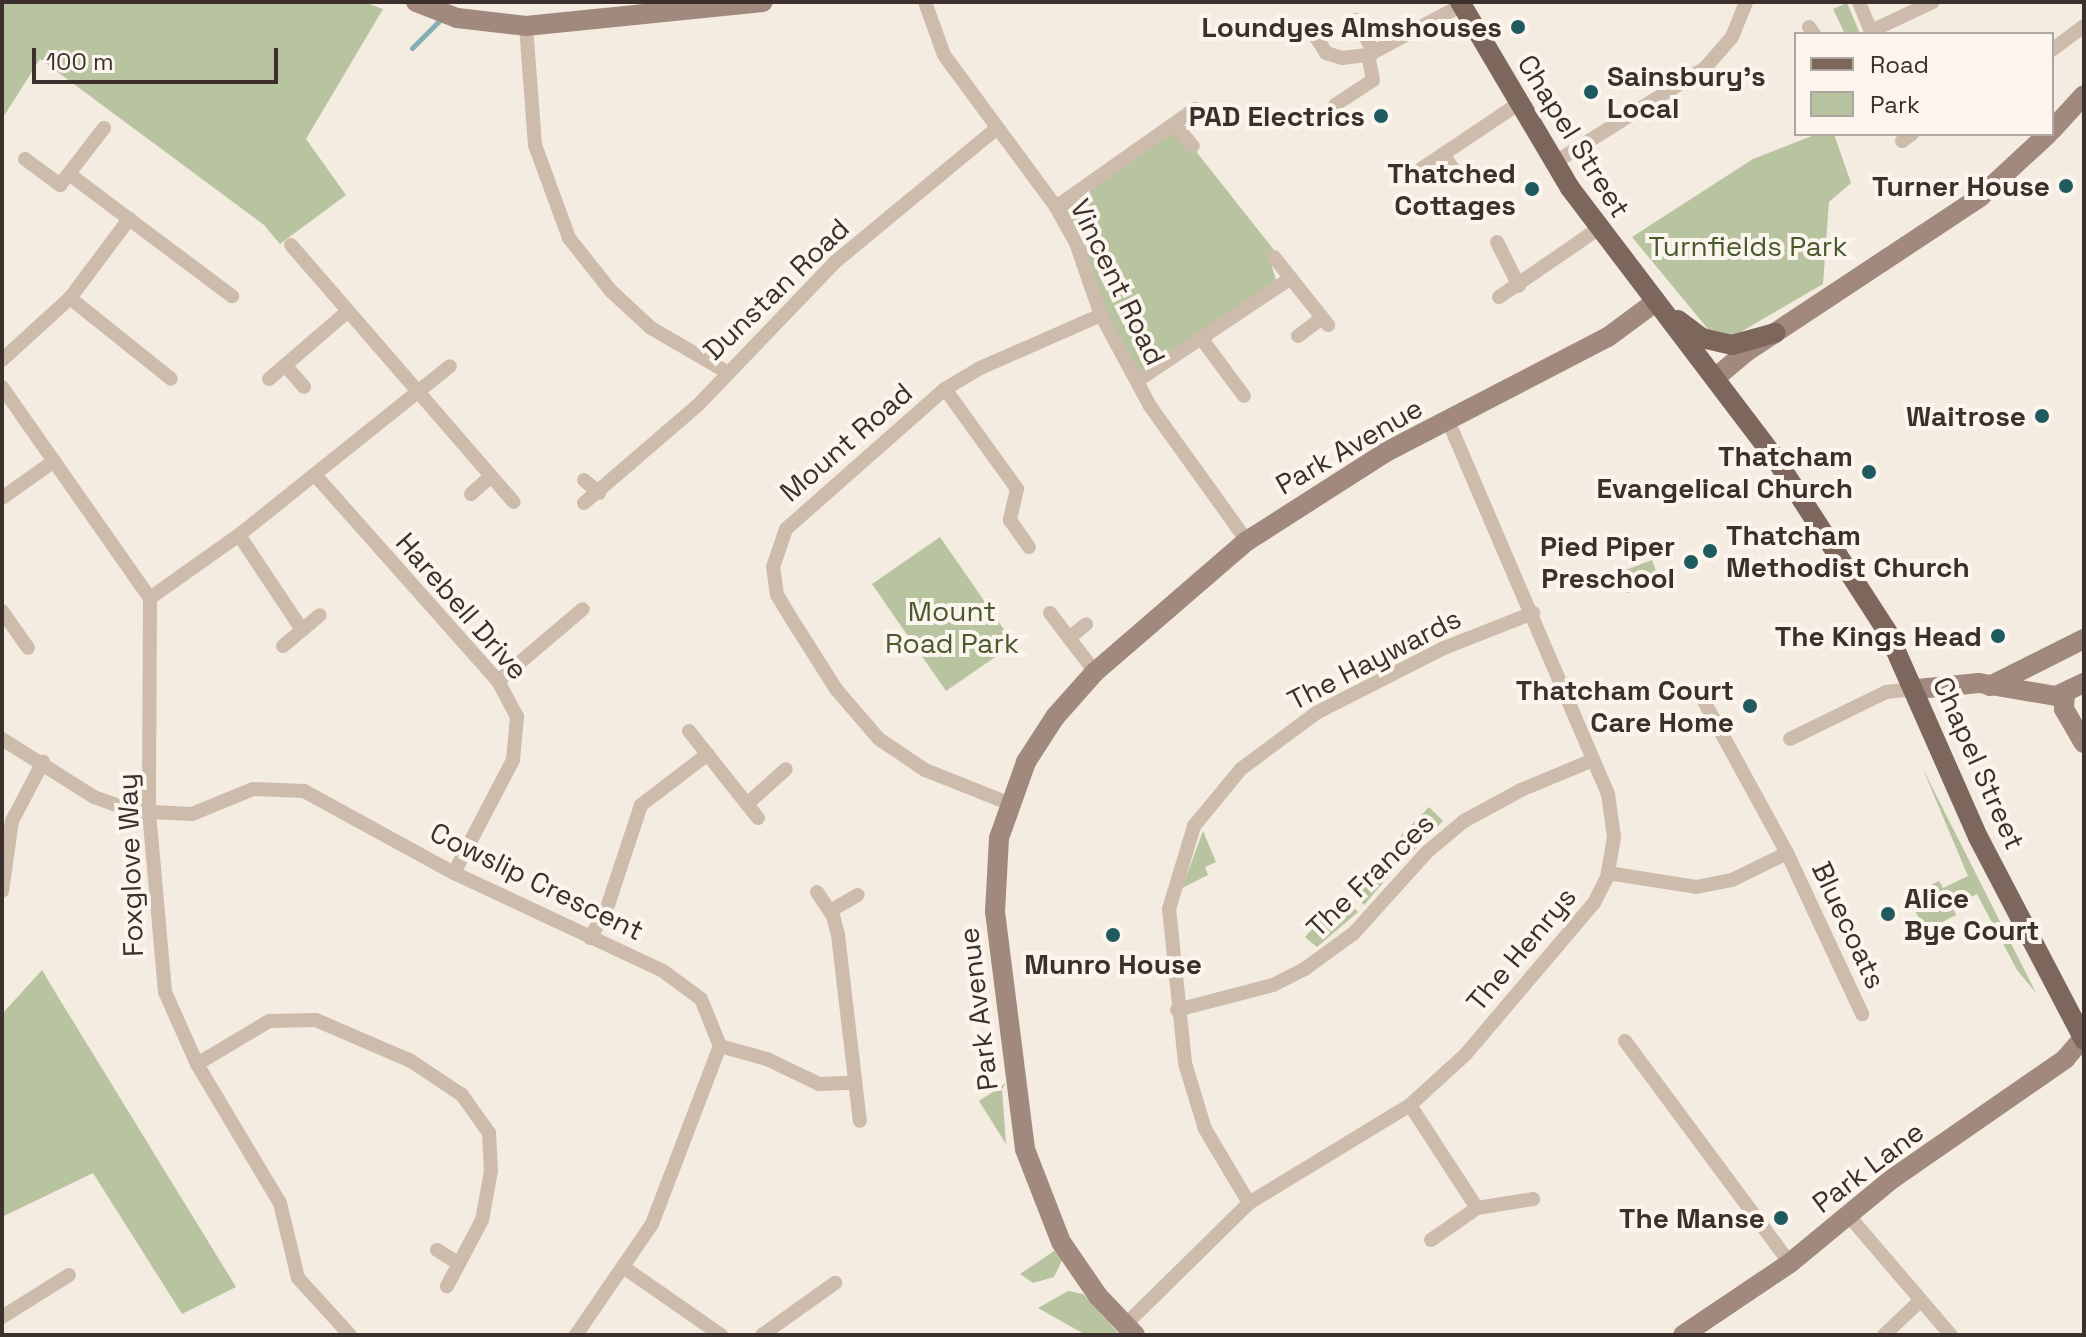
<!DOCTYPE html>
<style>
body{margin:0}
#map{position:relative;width:2086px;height:1337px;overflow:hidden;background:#f4ebe1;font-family:"Space Grotesk",sans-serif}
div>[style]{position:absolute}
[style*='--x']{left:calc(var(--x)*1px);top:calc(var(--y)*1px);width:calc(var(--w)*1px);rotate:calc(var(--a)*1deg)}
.green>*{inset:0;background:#b8c4a0}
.stream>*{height:5px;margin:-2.5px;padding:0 2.5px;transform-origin:2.5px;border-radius:2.5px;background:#7fb0b2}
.street>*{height:14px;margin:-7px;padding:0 7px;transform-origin:7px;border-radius:7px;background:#cdbbac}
.secondary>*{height:20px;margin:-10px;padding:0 10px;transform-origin:10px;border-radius:10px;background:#a18a7d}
.primary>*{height:20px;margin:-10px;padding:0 10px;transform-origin:10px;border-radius:10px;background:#7d675c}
.dots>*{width:22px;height:22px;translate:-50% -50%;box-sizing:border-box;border:4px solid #fbf5ee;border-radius:50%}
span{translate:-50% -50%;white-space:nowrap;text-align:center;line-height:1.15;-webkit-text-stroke:8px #fbf5ee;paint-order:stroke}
.poi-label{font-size:28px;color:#3b302b;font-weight:700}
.right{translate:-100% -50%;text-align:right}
.left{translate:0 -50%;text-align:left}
.street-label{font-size:28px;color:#3b302b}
.park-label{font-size:28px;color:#4a5a2e}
.frame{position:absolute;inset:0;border:4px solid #3b302b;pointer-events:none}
.legend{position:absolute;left:1794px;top:32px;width:260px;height:104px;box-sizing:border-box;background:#fbf5ee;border:2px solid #aea6a0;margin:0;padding:10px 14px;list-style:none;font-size:24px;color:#3b302b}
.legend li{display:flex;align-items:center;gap:16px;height:40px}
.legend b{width:40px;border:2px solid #aea6a0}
.scale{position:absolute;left:32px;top:48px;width:246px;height:36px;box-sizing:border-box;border:4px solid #3b302b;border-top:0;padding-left:10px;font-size:24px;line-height:28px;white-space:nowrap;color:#3b302b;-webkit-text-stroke:6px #fbf5ee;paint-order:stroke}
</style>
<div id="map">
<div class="green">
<div style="clip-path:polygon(2px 2px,364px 2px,383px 9px,306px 139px,346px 195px,280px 244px,264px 225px,40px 59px,2px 119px)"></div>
<div style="clip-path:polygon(1847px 3px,1859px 31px,1859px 34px,1845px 34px,1833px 9px)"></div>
<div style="clip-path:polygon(1176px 126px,1281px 259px,1272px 267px,1276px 280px,1136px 382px,1055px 207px)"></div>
<div style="clip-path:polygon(1817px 134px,1834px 134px,1851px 183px,1829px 202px,1823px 284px,1734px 336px,1708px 329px,1632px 237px,1753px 159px)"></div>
<div style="clip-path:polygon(940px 537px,1014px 644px,946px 691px,872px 584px)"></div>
<div style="clip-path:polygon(1652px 560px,1660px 583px,1627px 593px,1620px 572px)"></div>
<div style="clip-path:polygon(1922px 767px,2036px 993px,2017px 970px,1977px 894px,1952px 906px,1956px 915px,1925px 931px,1908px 896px,1939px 881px,1943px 888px,1968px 876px)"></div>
<div style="clip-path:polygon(1429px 807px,1443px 821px,1406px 858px,1392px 845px)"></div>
<div style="clip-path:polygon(1203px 831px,1216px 862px,1205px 867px,1208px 875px,1182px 888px)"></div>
<div style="clip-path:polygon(1386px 851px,1399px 864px,1364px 905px,1351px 892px)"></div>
<div style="clip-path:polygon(1342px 897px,1358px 912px,1317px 947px,1305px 937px)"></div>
<div style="clip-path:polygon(42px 970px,52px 987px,236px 1287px,182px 1314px,93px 1173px,2px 1217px,2px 1014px)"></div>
<div style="clip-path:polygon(1006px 1083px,1002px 1089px,1006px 1144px,979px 1101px)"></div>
<div style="clip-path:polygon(1057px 1249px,1063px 1258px,1054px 1277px,1033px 1283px,1020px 1274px)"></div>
<div style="clip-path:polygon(1068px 1291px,1083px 1294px,1120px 1335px,1086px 1335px,1038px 1308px)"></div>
</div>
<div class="stream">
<div style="--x:412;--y:48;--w:42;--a:-45"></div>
</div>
<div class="street">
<div style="--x:925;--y:2;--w:56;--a:70.3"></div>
<div style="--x:944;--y:55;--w:189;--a:53.6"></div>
<div style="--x:1056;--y:207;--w:41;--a:60.9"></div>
<div style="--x:1076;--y:243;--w:76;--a:70.9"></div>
<div style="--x:1101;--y:315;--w:103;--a:61.7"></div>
<div style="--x:1150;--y:406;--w:166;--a:54.3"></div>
<div style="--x:1859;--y:2;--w:35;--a:68"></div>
<div style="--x:1356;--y:20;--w:37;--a:61"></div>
<div style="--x:526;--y:26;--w:119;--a:85.7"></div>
<div style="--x:535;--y:145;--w:99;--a:69.9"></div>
<div style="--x:569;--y:238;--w:68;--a:51.6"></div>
<div style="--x:611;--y:291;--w:54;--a:42.8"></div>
<div style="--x:651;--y:328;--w:88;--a:30.1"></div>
<div style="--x:1809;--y:27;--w:9;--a:54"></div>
<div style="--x:1310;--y:28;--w:30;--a:57"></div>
<div style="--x:1326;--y:53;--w:17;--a:17"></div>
<div style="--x:1342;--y:58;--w:26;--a:-7"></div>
<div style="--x:1368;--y:55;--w:106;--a:-28"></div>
<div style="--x:1871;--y:31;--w:68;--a:-25.1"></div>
<div style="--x:2052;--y:50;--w:40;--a:-37"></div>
<div style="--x:1335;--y:105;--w:45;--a:-33.3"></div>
<div style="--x:1373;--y:80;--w:25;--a:-101"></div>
<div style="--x:1176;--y:126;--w:26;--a:50"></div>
<div style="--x:1902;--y:141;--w:12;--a:-35"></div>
<div style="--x:1444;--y:155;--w:27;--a:57"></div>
<div style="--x:25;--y:159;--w:44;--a:36.6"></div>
<div style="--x:60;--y:185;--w:72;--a:-52.3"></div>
<div style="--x:1554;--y:163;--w:178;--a:-32.2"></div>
<div style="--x:1705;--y:68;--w:41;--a:-48.9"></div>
<div style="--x:1732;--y:37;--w:38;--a:-68"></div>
<div style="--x:1421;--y:169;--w:117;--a:-33.8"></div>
<div style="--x:1056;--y:207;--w:170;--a:-35.2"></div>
<div style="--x:129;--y:219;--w:129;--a:36.8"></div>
<div style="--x:1497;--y:242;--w:49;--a:63.4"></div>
<div style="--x:291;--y:245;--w:340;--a:49.1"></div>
<div style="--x:1274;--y:257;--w:87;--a:51.5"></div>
<div style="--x:1499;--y:297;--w:120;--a:-34.5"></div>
<div style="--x:70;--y:298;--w:129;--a:38.7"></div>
<div style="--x:1298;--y:336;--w:30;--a:-37"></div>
<div style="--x:1201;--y:338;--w:72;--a:53.4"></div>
<div style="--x:2;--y:360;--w:92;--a:-42.4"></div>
<div style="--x:70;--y:298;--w:99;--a:-53.2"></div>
<div style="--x:129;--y:219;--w:75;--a:-143.1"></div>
<div style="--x:285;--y:365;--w:29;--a:49"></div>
<div style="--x:269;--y:379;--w:103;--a:-40.7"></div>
<div style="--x:1137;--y:381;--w:185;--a:-33.8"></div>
<div style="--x:2;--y:387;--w:258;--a:55"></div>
<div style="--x:150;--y:598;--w:214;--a:90.3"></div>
<div style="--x:149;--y:812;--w:181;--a:84.9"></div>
<div style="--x:165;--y:992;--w:79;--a:66"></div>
<div style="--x:197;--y:1064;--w:162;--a:59.2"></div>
<div style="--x:280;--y:1203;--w:77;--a:76.5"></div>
<div style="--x:298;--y:1278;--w:77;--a:47.6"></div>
<div style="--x:945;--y:389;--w:123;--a:54.2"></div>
<div style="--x:1017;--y:489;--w:32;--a:103"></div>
<div style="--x:1010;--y:520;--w:33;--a:55"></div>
<div style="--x:315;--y:475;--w:276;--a:48.4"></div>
<div style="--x:498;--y:681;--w:40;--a:62"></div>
<div style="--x:517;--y:716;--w:44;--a:95.2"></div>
<div style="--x:513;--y:760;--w:127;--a:117.6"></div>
<div style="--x:584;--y:480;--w:20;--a:41"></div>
<div style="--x:471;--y:494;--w:27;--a:-42"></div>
<div style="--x:2;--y:498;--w:64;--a:-35.4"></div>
<div style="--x:584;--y:503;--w:150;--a:-40.7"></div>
<div style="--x:698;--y:405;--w:198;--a:-46.2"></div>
<div style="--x:835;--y:262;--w:209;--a:-39.6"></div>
<div style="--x:239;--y:535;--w:114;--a:56.4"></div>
<div style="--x:150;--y:598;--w:109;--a:-35.3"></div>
<div style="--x:239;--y:535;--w:270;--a:-38.7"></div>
<div style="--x:2;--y:611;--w:45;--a:54.9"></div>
<div style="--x:1050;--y:613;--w:74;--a:52.7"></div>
<div style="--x:1069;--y:638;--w:22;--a:-39"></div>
<div style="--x:283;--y:646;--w:48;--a:-40"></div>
<div style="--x:498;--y:681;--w:111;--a:-40.3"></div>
<div style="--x:1700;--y:694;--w:181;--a:61.3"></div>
<div style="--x:689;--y:731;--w:111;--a:51.6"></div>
<div style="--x:2;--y:739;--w:109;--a:32.2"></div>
<div style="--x:94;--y:797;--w:41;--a:19.7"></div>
<div style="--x:133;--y:811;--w:59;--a:2.9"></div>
<div style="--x:192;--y:814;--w:66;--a:-22.3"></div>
<div style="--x:253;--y:789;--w:51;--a:2.2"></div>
<div style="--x:304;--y:791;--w:171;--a:28.7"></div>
<div style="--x:454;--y:873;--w:231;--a:25.1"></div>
<div style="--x:663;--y:971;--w:47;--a:36.4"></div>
<div style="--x:701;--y:999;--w:51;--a:68"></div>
<div style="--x:1790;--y:739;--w:107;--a:-26.1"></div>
<div style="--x:1886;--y:692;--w:31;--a:-6"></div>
<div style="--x:1008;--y:803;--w:89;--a:-158.3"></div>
<div style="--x:925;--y:770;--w:55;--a:-146"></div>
<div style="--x:879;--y:739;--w:66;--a:-130.7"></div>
<div style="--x:836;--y:689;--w:84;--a:-122.4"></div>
<div style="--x:791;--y:618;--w:27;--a:-121"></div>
<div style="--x:777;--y:595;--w:28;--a:-98"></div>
<div style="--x:773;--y:567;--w:40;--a:-71.1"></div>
<div style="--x:786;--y:529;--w:212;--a:-41.4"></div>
<div style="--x:945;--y:389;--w:39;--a:-31"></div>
<div style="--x:978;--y:369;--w:134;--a:-23.7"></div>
<div style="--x:747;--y:804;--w:52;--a:-41.9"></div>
<div style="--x:1608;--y:873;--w:89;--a:9"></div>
<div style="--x:1696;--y:887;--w:37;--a:-11"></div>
<div style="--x:1732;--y:880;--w:61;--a:-26.1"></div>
<div style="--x:1787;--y:853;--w:178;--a:65"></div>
<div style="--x:2;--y:891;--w:71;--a:-81.9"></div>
<div style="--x:12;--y:821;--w:67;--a:-62.3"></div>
<div style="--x:817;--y:892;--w:29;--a:56"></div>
<div style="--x:833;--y:916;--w:20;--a:75"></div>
<div style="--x:838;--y:935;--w:187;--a:83.3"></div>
<div style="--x:830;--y:911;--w:32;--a:-30"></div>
<div style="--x:590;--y:938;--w:34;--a:-60"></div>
<div style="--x:607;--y:908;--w:108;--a:-71.7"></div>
<div style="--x:641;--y:805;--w:84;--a:-37.3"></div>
<div style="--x:1177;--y:1010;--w:99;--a:-14.6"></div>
<div style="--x:1273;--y:985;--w:37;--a:-27"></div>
<div style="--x:1306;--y:968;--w:59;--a:-36.1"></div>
<div style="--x:1354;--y:933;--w:109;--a:-48"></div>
<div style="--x:1427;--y:852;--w:48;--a:-40"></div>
<div style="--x:1464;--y:821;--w:65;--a:-28.5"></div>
<div style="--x:1521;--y:790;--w:78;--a:-22.6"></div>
<div style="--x:1625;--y:1041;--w:277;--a:53.4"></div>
<div style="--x:720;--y:1046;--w:49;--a:15.5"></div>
<div style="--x:767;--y:1059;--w:58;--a:25.7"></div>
<div style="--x:819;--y:1084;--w:34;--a:-2"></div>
<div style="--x:197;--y:1064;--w:84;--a:-30.8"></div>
<div style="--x:269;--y:1021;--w:47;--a:-1.2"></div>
<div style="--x:316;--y:1020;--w:103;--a:23.3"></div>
<div style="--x:411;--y:1061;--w:61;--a:33.7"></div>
<div style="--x:462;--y:1095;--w:47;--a:54.6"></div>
<div style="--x:489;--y:1133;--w:38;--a:87"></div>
<div style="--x:491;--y:1171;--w:50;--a:100.4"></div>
<div style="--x:482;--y:1220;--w:75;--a:117.9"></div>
<div style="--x:1410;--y:1105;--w:123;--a:57"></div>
<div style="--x:1477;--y:1208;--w:56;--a:145.2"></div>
<div style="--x:1249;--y:1203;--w:86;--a:-120.7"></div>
<div style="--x:1205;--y:1129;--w:69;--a:-106.9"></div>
<div style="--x:1185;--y:1063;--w:155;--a:-95.9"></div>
<div style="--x:1169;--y:909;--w:87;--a:-73.2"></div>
<div style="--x:1194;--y:826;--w:74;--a:-50.5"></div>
<div style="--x:1241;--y:769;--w:94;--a:-36.7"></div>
<div style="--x:1316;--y:713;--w:144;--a:-26.9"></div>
<div style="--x:1444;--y:648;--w:96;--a:-21.5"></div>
<div style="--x:1477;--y:1208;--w:57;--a:-9.1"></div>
<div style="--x:1848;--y:1215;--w:158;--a:49.4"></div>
<div style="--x:437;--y:1250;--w:26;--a:32"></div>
<div style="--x:626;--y:1269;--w:116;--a:34.8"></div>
<div style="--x:2;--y:1317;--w:79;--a:-32.1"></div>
<div style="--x:1125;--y:1325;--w:174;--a:-44.5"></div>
<div style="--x:1249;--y:1203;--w:188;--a:-31.3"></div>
<div style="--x:1410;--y:1105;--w:74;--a:-42.3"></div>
<div style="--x:1465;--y:1055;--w:199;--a:-49.7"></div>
<div style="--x:1594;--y:903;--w:28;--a:-63"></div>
<div style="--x:1607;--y:878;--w:42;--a:-80.3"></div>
<div style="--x:1614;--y:837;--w:43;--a:-97.9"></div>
<div style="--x:1608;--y:794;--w:406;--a:-113.2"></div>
<div style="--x:576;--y:1335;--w:135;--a:-55.6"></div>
<div style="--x:652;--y:1224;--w:191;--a:-69.1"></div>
<div style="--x:762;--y:1335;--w:90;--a:-35.5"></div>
<div style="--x:1884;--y:1335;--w:50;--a:-43.4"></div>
</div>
<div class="secondary">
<div style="--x:416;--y:2;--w:44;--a:21.3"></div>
<div style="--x:457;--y:18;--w:69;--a:6.6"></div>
<div style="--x:526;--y:26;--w:238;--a:-5.8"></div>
<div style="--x:2052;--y:130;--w:47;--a:-47.6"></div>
<div style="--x:1715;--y:378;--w:40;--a:-40"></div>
<div style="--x:1746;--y:352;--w:281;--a:-33.5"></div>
<div style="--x:1980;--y:197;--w:93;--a:-42.8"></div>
<div style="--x:1990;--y:686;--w:105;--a:-26.6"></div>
<div style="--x:1917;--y:689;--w:62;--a:-5.5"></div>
<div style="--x:1979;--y:683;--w:78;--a:9.6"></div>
<div style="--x:2056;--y:696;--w:31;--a:-25"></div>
<div style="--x:2065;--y:694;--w:15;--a:94"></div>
<div style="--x:2064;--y:709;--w:39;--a:60"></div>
<div style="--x:1135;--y:1335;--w:54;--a:-133.5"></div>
<div style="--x:1098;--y:1296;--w:65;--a:-124.4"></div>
<div style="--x:1061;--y:1242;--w:100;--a:-111.2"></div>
<div style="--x:1025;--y:1149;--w:239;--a:-97.2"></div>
<div style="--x:995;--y:912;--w:74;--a:-86.9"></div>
<div style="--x:999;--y:838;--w:81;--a:-70.4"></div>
<div style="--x:1026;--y:762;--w:54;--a:-57.2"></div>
<div style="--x:1055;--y:717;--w:60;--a:-48.4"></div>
<div style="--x:1095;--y:672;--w:201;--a:-40.8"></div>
<div style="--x:1247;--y:541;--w:165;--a:-32.6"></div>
<div style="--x:1386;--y:452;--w:250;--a:-27.4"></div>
<div style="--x:1608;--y:337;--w:57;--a:-36.5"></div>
<div style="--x:1683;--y:1335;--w:129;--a:-33.9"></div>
<div style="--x:1790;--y:1263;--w:132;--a:-39.5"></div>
<div style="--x:1892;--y:1179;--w:211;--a:-34.7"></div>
<div style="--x:2065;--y:1059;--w:29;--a:-49"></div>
</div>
<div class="primary">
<div style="--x:1460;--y:2;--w:216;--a:59.4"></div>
<div style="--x:1570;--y:188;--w:335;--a:52.8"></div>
<div style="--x:1773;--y:455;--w:212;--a:57.1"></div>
<div style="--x:1888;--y:633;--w:223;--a:66.2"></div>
<div style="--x:1978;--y:837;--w:229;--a:62.4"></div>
<div style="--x:1678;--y:320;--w:30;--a:37"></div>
<div style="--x:1702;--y:338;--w:31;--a:13"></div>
<div style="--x:1732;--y:345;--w:45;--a:-15.6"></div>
</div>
<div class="dots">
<div style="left:1518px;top:27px;background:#1f5a5e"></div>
<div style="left:1591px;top:92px;background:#1f5a5e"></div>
<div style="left:1381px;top:116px;background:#1f5a5e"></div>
<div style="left:2066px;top:186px;background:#1f5a5e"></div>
<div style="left:1532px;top:189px;background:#1f5a5e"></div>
<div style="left:2042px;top:416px;background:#1f5a5e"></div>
<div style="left:1869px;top:472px;background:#1f5a5e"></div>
<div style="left:1710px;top:551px;background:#1f5a5e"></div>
<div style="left:1691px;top:562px;background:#1f5a5e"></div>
<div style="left:1998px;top:636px;background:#1f5a5e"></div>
<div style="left:1750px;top:706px;background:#1f5a5e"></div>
<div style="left:1888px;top:914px;background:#1f5a5e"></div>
<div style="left:1113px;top:935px;background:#1f5a5e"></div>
<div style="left:1781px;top:1218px;background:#1f5a5e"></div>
</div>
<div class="poi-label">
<span class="right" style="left:1502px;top:27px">Loundyes Almshouses</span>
<span class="left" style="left:1607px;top:92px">Sainsbury's<br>Local</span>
<span class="right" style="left:1365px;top:116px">PAD Electrics</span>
<span class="right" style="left:1516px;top:189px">Thatched<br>Cottages</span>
<span class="right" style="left:2050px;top:186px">Turner House</span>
<span class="right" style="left:2026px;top:416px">Waitrose</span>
<span class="right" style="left:1853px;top:472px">Thatcham<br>Evangelical Church</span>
<span class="left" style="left:1726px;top:551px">Thatcham<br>Methodist Church</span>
<span class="right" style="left:1675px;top:562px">Pied Piper<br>Preschool</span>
<span class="right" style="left:1982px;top:636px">The Kings Head</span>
<span class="right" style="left:1734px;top:706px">Thatcham Court<br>Care Home</span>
<span class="left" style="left:1904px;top:914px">Alice<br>Bye Court</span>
<span style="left:1113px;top:964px">Munro House</span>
<span class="right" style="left:1765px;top:1218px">The Manse</span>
</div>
<div class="street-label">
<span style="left:1574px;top:136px;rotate:58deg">Chapel Street</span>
<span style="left:1118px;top:282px;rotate:64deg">Vincent Road</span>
<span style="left:776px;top:289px;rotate:-44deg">Dunstan Road</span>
<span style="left:846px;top:442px;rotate:-41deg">Mount Road</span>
<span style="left:1349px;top:446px;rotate:-30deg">Park Avenue</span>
<span style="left:462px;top:606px;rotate:49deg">Harebell Drive</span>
<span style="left:1374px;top:659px;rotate:-27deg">The Haywards</span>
<span style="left:1979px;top:763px;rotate:66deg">Chapel Street</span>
<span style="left:130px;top:865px;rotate:-92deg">Foxglove Way</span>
<span style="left:1370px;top:875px;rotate:-44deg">The Frances</span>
<span style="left:537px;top:881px;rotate:26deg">Cowslip Crescent</span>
<span style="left:1849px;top:925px;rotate:65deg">Bluecoats</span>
<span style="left:1521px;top:949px;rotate:-50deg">The Henrys</span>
<span style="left:978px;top:1009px;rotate:-97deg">Park Avenue</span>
<span style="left:1868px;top:1167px;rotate:-37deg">Park Lane</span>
</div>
<div class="park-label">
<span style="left:1748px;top:246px">Turnfields Park</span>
<span style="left:952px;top:627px">Mount<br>Road Park</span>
</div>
<div class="frame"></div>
<ul class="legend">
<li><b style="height:10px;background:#7d675c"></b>Road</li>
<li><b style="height:22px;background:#b8c4a0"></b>Park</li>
</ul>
<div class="scale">100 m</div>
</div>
